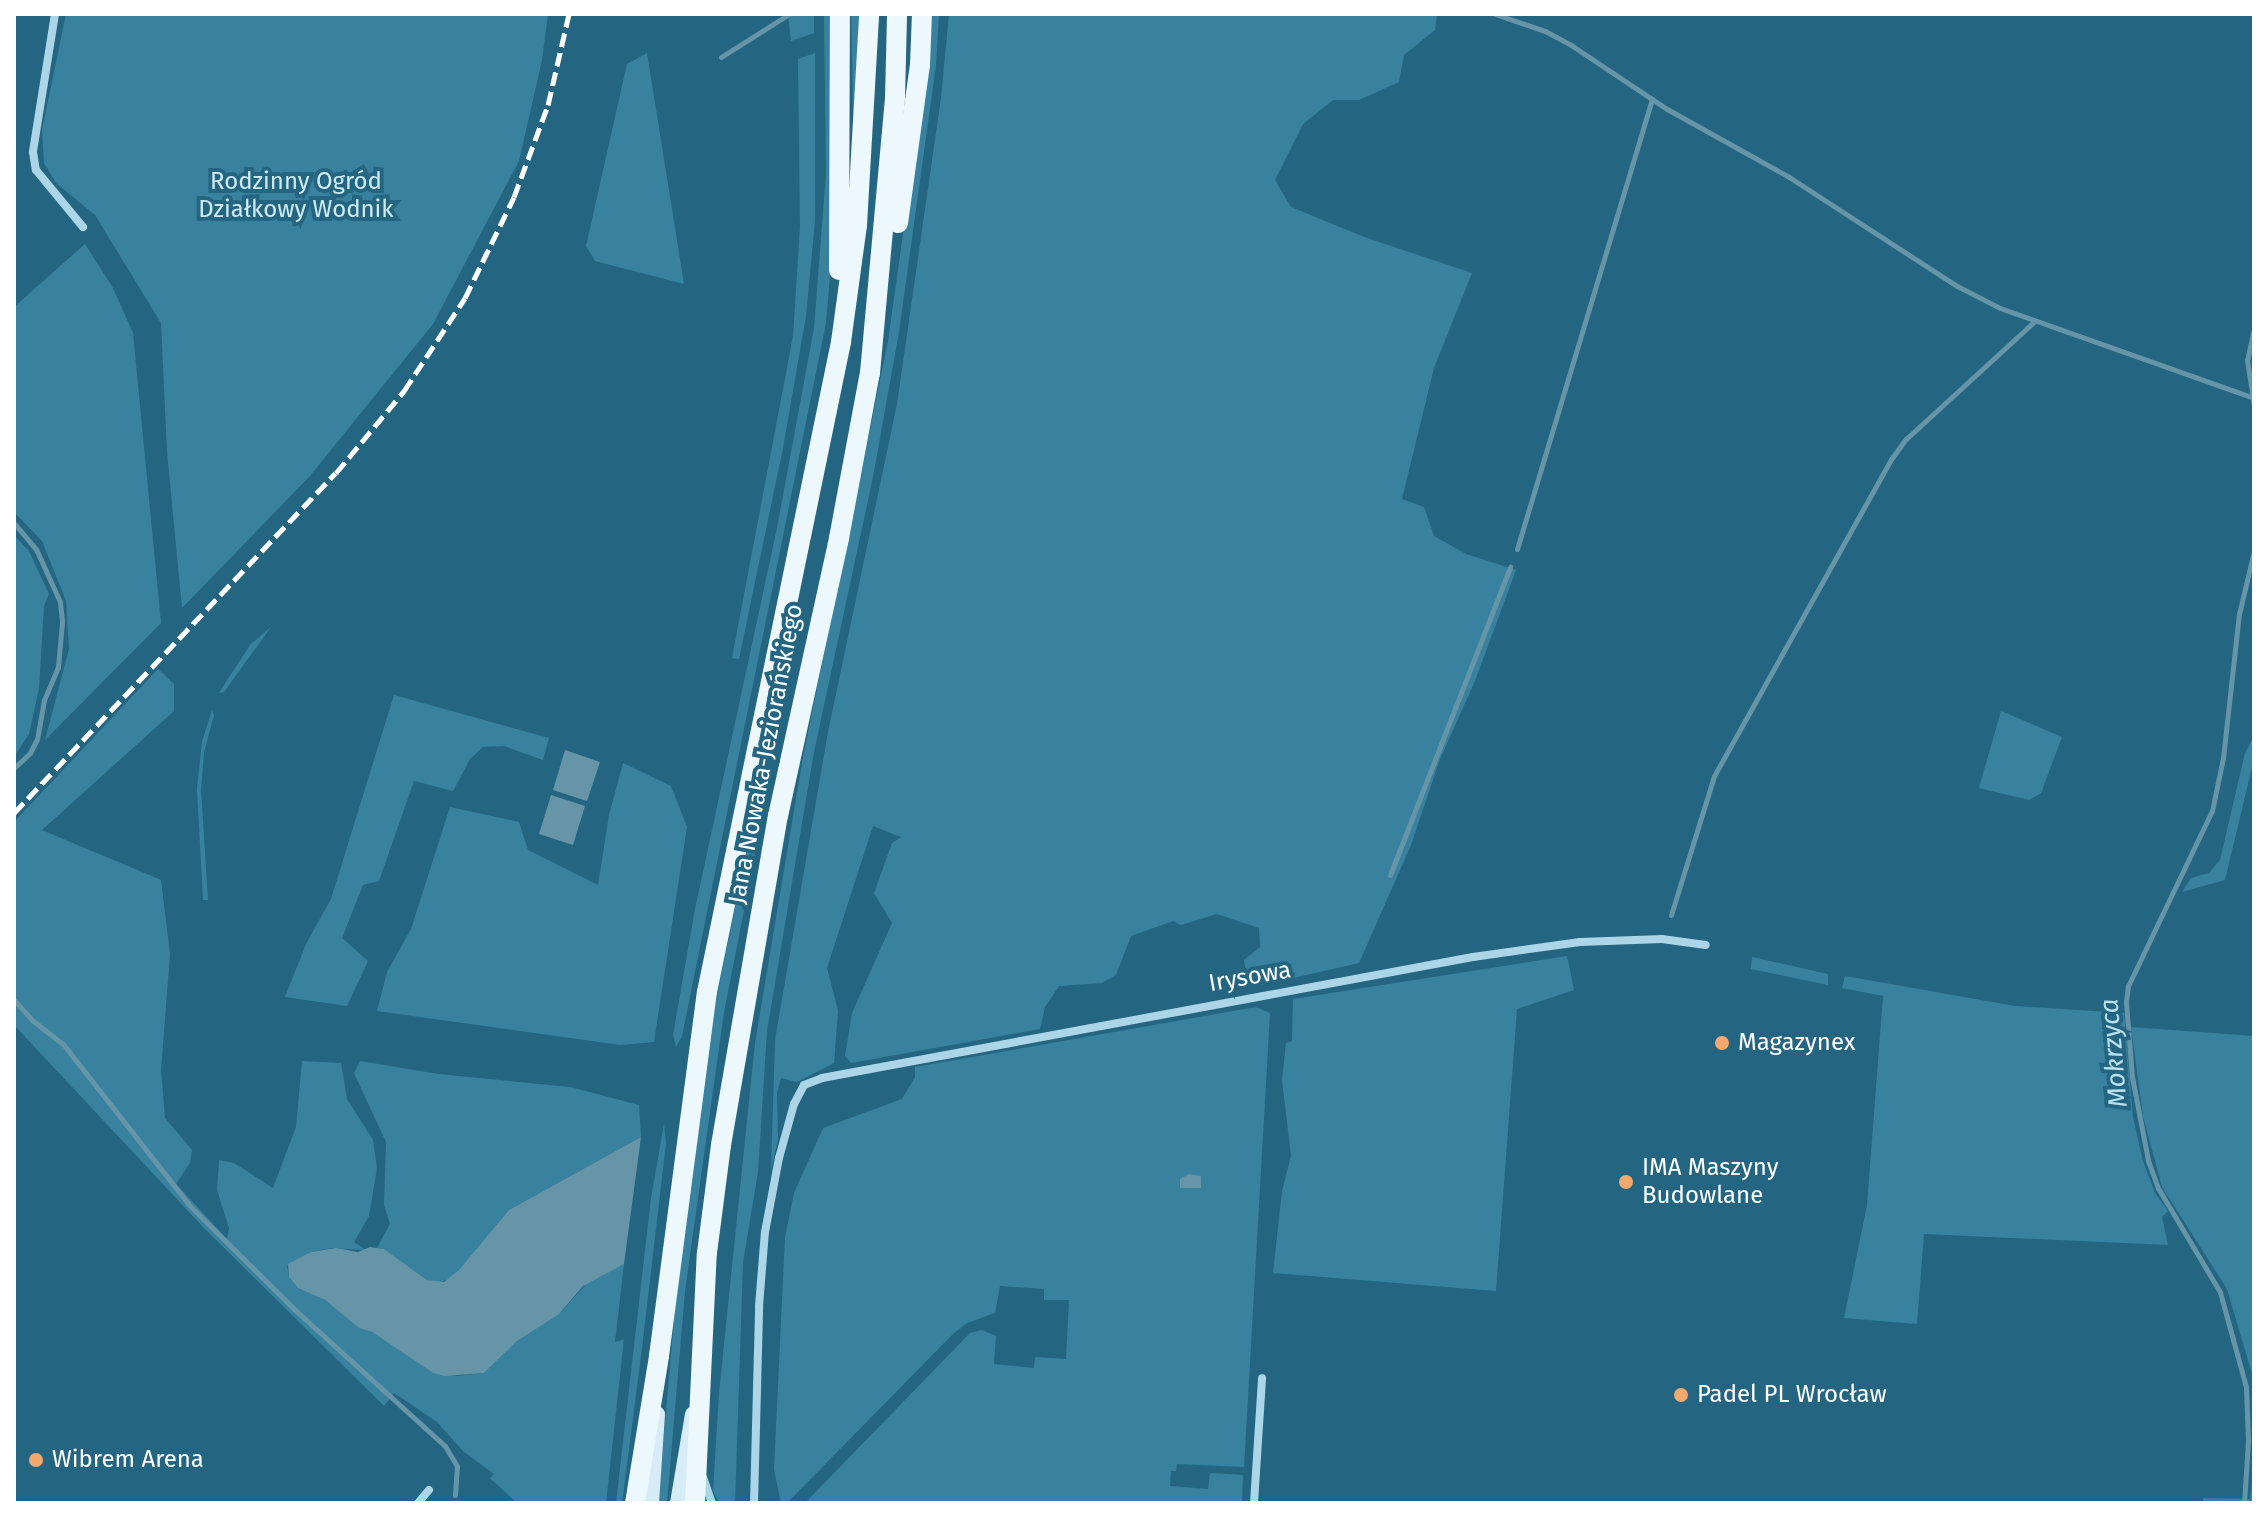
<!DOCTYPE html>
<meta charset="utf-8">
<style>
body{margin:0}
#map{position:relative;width:2268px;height:1517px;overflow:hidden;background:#246681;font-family:"Fira Sans",sans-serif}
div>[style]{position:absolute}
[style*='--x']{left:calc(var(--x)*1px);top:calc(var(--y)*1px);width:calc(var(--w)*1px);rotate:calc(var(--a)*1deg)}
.green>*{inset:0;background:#39829f}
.water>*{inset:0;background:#6795a8}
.stream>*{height:5px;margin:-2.5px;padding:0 2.5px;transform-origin:2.5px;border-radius:2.5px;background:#6795a8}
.street>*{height:8px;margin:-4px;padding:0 4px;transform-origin:4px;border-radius:4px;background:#acd6e7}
.secondary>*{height:16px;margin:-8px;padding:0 8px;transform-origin:8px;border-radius:8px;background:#d6ecf6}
.primary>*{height:20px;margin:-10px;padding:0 10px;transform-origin:10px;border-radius:10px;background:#edf8fd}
.rail>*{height:5px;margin-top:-2.5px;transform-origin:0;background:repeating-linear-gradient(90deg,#fff 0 14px,transparent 0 20px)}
.dots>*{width:22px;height:22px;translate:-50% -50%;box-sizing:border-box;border:4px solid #246681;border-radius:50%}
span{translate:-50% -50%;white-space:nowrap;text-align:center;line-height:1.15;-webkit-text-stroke:8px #246681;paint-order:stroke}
.park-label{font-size:24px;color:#cfebf5}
.street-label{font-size:24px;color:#fff}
.poi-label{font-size:24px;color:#fff}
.left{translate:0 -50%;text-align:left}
.water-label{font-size:26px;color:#bbe1f0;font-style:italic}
.frame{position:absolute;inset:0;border:16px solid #fff;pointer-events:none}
</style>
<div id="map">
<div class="green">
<div style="clip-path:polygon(66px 14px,548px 14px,542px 60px,519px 161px,433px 324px,309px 477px,182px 608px,167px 452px,161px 323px,95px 215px,56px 183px,44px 163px,42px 130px)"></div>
<div style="clip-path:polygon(788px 14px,814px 14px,814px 33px,791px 41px)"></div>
<div style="clip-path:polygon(824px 14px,834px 14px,835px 215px,826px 323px,682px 1036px,676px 1047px,673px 1035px,695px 909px,777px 528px,814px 328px,826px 174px)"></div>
<div style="clip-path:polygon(851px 14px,859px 14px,854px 129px,853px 111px)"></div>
<div style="clip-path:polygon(929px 14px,939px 14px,936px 65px,899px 332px,873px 477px,814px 752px,767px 1031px,758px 1172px,743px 1263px,735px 1503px,719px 1503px,713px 1491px,719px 1393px,755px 1043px,803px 757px,888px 341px,923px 92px)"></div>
<div style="clip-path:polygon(949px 14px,1437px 14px,1435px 30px,1404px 55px,1399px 82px,1359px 100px,1333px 100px,1303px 124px,1275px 180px,1291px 207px,1367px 238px,1472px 273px,1434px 368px,1402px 499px,1424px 507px,1434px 536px,1466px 554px,1516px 570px,1475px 681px,1440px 759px,1411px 845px,1359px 963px,1262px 985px,1245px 967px,1244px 960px,1260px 947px,1259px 928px,1217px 914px,1181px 925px,1173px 921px,1131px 936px,1116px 975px,1102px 983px,1059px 986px,1045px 1007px,1040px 1029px,851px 1063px,845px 1056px,852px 1013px,892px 923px,874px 893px,892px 843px,901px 837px,873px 826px,827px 968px,838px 1011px,834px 1063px,797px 1082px,781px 1078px,777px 1093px,778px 1139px,771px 1170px,775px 1040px,828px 732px,897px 404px,941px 98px)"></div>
<div style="clip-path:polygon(647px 53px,684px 284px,595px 261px,586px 246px,627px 64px)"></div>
<div style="clip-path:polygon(815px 53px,815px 221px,806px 316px,783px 448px,739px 659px,732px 658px,793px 336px,800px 227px,798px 59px)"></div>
<div style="clip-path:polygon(85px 244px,113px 288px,133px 333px,161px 623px,45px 740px,69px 649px,66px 601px,42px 541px,14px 512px,14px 307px)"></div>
<div style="clip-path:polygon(14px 535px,29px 551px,49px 594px,44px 606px,39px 688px,29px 734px,14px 757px)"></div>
<div style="clip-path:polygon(271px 627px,224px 692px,219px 693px,250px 645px)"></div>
<div style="clip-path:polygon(158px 669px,174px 684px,174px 711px,42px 830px,161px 880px,170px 954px,161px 1070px,165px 1118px,192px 1150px,190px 1163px,176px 1184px,227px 1239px,229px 1228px,217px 1190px,219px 1160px,234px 1163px,273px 1188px,296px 1127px,302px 1061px,341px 1063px,347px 1099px,373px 1140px,377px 1168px,369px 1216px,354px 1242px,366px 1250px,332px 1248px,311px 1252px,287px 1266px,289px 1277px,298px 1288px,325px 1300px,359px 1328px,372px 1332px,433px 1373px,457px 1376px,484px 1373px,517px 1341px,562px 1311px,589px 1281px,624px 1264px,615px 1342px,624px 1339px,606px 1503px,517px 1503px,490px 1478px,494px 1474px,463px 1451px,437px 1422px,394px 1393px,384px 1406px,204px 1228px,14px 1025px,14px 822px)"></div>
<div style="clip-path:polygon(394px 695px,549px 738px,543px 760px,504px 746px,483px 747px,470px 759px,453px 791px,414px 781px,379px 881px,363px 885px,342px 938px,368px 961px,347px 1006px,285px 997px,306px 944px,331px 899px)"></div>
<div style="clip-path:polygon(212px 710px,214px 715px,204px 752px,201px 790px,208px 900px,203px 900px,197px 789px,202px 742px)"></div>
<div style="clip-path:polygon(2001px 711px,2062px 737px,2041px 793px,2029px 800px,1979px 788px)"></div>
<div style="clip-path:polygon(2254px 736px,2254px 759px,2225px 880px,2182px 892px,2191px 878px,2209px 873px,2220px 860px,2245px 753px)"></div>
<div style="clip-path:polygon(623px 763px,671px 786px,687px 827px,654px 1042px,620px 1045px,377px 1011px,387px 972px,411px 929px,450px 807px,519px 822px,528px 850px,598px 885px,609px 815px)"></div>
<div style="clip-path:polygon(763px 772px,771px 773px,724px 1012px,685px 1291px,667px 1503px,658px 1503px,677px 1286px,694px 1148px,715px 1006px)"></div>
<div style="clip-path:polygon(1567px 956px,1574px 990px,1517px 1009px,1496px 1291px,1273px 1273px,1282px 1191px,1291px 1156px,1282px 1080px,1286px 1043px,1292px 1041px,1293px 999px)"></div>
<div style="clip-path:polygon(1752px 957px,1828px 974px,1828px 985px,1751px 969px)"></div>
<div style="clip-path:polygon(1845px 976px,2015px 1006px,2124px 1013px,2133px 1117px,2143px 1161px,2155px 1193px,2168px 1211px,2162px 1217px,2168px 1245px,1924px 1234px,1917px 1324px,1844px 1318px,1867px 1205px,1883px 996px,1842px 988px)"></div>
<div style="clip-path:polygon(1256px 1007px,1270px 1013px,1244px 1467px,1177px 1464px,1176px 1471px,1171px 1471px,1170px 1486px,1208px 1489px,1210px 1473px,1243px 1475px,1242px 1503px,805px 1503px,970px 1333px,982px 1330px,996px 1336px,994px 1364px,1034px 1368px,1035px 1357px,1066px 1359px,1069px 1300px,1044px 1300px,1044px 1289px,1000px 1286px,995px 1313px,967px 1323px,953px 1334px,787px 1503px,781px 1503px,774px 1469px,785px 1237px,794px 1193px,823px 1128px,902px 1099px,915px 1077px,915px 1067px)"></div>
<div style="clip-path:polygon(2131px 1027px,2254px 1036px,2254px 1418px,2253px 1377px,2227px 1289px,2162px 1187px,2143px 1116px)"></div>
<div style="clip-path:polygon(360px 1061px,438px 1074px,570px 1087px,639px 1105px,641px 1137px,509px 1210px,454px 1276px,440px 1283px,427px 1280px,384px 1249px,377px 1248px,390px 1224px,384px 1205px,386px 1142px,354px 1073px)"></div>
<div style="clip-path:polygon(664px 1124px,666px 1143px,642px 1348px,622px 1503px,616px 1503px,651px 1198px)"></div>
<div style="clip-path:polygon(2254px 1466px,2254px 1503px,2203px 1503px,2203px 1498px,2250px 1499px)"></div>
</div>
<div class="water">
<div style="clip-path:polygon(565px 750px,600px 762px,587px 801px,553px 790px)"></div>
<div style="clip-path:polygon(551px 795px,585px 806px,573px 845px,539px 834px)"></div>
<div style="clip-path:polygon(641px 1137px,624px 1264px,583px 1286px,559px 1314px,517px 1341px,484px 1373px,445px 1376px,433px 1373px,372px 1332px,359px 1328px,325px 1300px,298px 1288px,289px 1277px,288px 1264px,311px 1252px,336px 1248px,358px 1252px,370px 1247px,384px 1249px,427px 1280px,444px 1282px,458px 1271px,509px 1210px)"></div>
<div style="clip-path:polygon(1189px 1174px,1201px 1176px,1201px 1188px,1180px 1188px,1180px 1179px)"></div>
</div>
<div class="stream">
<div style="--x:1495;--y:14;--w:53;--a:18.8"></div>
<div style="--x:1545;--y:31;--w:30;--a:28"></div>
<div style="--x:1571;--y:45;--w:115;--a:33.7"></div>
<div style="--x:1667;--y:109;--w:140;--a:29.1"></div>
<div style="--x:1789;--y:177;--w:200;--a:33"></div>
<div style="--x:1957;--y:286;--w:48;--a:27.1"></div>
<div style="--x:2000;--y:308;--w:267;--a:19.5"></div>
<div style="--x:721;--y:57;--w:80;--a:-32.3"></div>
<div style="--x:2254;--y:328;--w:33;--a:102"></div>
<div style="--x:2247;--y:360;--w:47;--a:81.3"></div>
<div style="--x:14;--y:523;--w:34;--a:50"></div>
<div style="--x:36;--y:549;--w:58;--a:65.6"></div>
<div style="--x:60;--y:602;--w:20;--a:84"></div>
<div style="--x:62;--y:622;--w:45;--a:95.1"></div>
<div style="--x:58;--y:667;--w:36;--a:113"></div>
<div style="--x:44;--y:700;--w:40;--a:100"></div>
<div style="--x:37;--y:739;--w:16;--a:117"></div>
<div style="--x:30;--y:753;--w:22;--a:137"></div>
<div style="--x:1517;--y:549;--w:470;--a:-73.3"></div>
<div style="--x:1390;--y:875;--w:331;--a:-68.7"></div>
<div style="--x:1671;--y:915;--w:145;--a:-72.8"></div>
<div style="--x:1714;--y:776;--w:364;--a:-60.8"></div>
<div style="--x:1892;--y:458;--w:24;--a:-54"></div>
<div style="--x:1906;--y:439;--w:175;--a:-42.5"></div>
<div style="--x:14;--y:1000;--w:27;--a:48"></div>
<div style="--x:32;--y:1020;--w:39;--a:38"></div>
<div style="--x:63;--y:1044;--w:207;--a:51.9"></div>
<div style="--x:191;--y:1207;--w:145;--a:44.7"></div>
<div style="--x:294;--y:1309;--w:204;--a:42.2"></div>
<div style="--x:445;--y:1446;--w:23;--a:59"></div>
<div style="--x:457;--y:1466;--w:29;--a:94"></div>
<div style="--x:2244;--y:1503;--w:62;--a:-86.3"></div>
<div style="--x:2248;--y:1441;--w:54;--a:-92.1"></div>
<div style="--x:2246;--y:1387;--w:98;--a:-105.3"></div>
<div style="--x:2220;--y:1292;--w:121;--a:-120.8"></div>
<div style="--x:2158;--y:1188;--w:30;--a:-110"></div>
<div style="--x:2148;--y:1160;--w:85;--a:-100.9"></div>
<div style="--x:2132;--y:1077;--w:75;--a:-94.6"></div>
<div style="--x:2126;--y:1002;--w:16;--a:-83"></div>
<div style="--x:2128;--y:986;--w:194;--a:-64.4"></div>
<div style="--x:2212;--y:811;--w:54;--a:-78.3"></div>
<div style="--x:2223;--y:758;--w:145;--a:-83.7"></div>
<div style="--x:2239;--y:614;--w:65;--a:-76.6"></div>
</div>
<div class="street">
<div style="--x:55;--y:14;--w:140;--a:99.1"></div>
<div style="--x:33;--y:152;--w:18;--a:81"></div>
<div style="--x:36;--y:170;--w:74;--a:50.5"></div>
<div style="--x:703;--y:1477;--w:28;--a:71"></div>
<div style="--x:418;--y:1503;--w:17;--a:-50"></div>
<div style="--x:754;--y:1503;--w:197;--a:-88.5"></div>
<div style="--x:759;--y:1306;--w:74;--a:-85.4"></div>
<div style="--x:765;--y:1232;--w:75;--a:-79.3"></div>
<div style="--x:779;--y:1158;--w:56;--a:-74.5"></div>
<div style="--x:794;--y:1104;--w:21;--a:-62"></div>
<div style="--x:804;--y:1085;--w:19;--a:-21"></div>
<div style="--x:822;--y:1078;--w:662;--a:-10.53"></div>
<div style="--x:1473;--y:957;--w:108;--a:-8"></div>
<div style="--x:1580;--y:942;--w:82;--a:-2.1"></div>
<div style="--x:1662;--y:939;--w:44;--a:7.8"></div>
<div style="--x:1254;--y:1503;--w:125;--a:-86.3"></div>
</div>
<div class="secondary">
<div style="--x:651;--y:1503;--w:89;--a:-86.1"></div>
<div style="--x:678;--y:1503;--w:90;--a:-80.4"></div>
</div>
<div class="primary">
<div style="--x:898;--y:223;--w:160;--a:-82.1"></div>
<div style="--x:920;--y:65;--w:51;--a:-87.8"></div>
<div style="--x:839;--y:270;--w:256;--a:-89.8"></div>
<div style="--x:635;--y:1503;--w:149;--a:-80.7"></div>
<div style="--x:659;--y:1356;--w:367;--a:-82.5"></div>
<div style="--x:707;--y:992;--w:664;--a:-78.35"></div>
<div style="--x:841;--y:342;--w:118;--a:-82.2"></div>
<div style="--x:857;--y:225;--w:211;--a:-86.7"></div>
<div style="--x:695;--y:1503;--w:250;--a:-87.3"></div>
<div style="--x:707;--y:1253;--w:109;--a:-82.6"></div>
<div style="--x:721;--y:1145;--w:334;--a:-80.2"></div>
<div style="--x:778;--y:816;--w:285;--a:-77.6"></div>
<div style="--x:839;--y:538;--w:168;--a:-79.4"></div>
<div style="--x:870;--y:373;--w:276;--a:-84.8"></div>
<div style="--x:895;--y:98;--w:84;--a:-88.6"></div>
</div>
<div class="rail">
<div style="--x:14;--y:813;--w:468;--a:-46.6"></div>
<div style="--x:336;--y:473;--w:107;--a:-50.3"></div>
<div style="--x:404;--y:391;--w:111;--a:-56.7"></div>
<div style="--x:465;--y:298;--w:112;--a:-64.1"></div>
<div style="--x:514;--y:197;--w:98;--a:-69.7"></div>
<div style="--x:548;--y:105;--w:93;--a:-77"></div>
</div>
<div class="dots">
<div style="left:1722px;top:1043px;background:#f1a970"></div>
<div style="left:1626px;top:1182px;background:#f1a970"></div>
<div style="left:1681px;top:1395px;background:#f1a970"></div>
<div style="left:36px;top:1460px;background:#f1a970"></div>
</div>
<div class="park-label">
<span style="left:296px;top:196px">Rodzinny Ogród<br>Działkowy Wodnik</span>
</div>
<div class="street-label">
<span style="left:766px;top:754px;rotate:-79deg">Jana Nowaka-Jeziorańskiego</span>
<span style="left:1250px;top:977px;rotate:-10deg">Irysowa</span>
</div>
<div class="poi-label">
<span class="left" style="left:1738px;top:1043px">Magazynex</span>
<span class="left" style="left:1642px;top:1182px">IMA Maszyny<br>Budowlane</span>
<span class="left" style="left:1697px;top:1395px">Padel PL Wrocław</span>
<span class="left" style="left:52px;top:1460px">Wibrem Arena</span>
</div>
<div class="water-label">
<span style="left:2114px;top:1053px;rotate:-95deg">Mokrzyca</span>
</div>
<div class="frame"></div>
</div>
